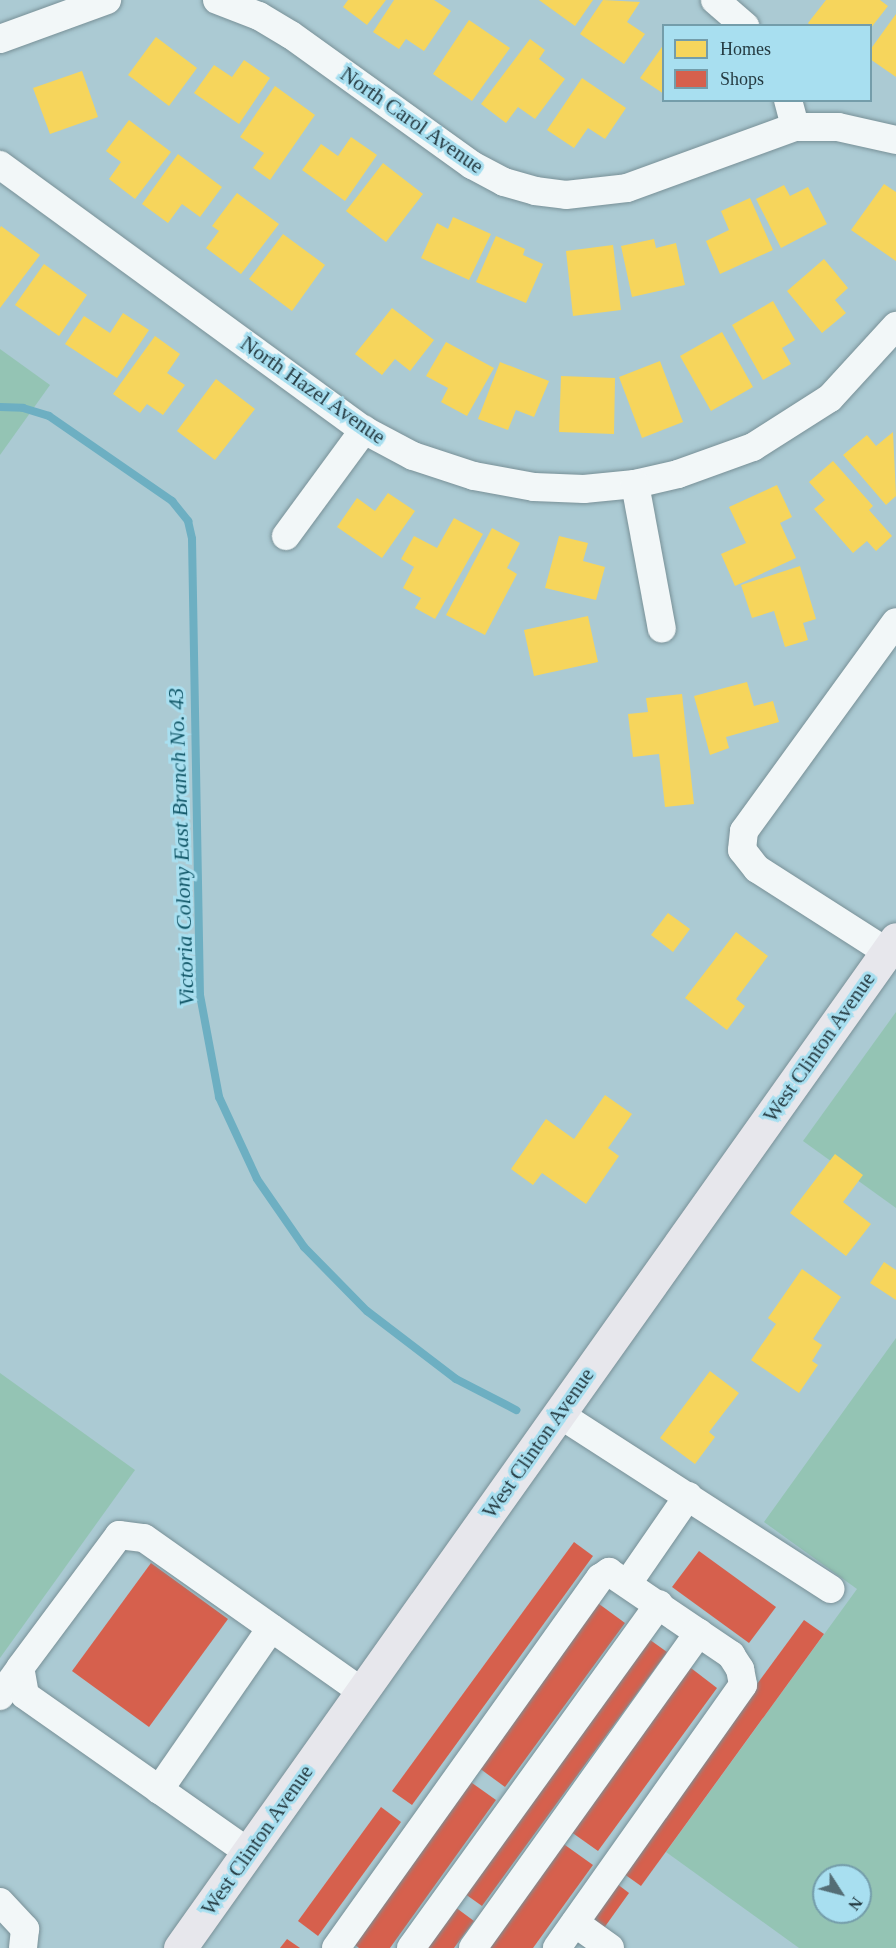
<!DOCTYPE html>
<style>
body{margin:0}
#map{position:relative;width:896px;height:1948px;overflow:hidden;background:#abcad3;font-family:Georgia,serif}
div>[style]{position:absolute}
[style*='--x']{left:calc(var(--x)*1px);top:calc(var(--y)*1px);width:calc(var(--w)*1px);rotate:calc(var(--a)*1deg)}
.green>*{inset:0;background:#94c4b4}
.homes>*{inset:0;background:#f6d55c}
.shops>*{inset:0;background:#d6604d}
.stream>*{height:8px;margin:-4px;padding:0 4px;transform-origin:4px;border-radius:4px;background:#6dafc2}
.roads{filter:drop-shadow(0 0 2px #789097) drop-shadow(0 0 2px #789097)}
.minor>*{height:28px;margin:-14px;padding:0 14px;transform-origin:14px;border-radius:14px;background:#f2f7f8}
.major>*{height:33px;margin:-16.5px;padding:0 16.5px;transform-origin:16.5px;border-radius:16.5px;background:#e7e7ec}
span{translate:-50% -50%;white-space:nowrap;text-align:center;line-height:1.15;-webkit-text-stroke:6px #a8dff0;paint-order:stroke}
.street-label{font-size:21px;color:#253b42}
.water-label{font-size:22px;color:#125768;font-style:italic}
.legend{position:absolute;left:662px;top:24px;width:210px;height:78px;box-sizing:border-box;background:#a8dff0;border:2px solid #749daa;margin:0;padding:8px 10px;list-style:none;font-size:18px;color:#253b42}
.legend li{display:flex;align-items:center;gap:12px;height:30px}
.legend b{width:30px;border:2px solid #749daa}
.north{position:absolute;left:812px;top:1864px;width:60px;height:60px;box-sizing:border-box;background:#a8dff0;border:2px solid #749daa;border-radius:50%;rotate:126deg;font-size:16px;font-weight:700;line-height:24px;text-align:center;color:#253b42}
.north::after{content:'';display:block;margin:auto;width:21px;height:27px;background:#546d75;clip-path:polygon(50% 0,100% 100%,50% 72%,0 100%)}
</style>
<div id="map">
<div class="green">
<div style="clip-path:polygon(0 349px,50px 385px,0 455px)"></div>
<div style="clip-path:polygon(896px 1012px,896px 1208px,803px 1141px)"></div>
<div style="clip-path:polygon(evenodd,896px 1338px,896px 1948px,799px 1948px,666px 1852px,857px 1589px,764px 1522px,896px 1338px,824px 1876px,860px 1876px,860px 1912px,824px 1912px,824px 1876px)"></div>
<div style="clip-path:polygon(0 1373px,135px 1470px,0 1658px)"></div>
</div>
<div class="homes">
<div style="clip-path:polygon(348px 0,386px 0,367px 25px,343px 7px)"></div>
<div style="clip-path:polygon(394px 0,434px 0,451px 11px,424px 51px,406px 39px,399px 49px,373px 32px)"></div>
<div style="clip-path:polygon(539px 0,593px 0,575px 26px)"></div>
<div style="clip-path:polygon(603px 0,640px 2px,627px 22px,645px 34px,624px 64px,580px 34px)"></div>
<div style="clip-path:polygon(826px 0,880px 0,888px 6px,870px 29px,870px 26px,811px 26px,808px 23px)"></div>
<div style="clip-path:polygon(896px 14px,896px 77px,870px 59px,870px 50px)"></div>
<div style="clip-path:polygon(469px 20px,510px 48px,472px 101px,433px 74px)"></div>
<div style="clip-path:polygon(156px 37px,197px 68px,169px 106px,128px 75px)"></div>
<div style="clip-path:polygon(530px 39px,545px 50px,539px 59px,565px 79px,535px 119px,518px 107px,506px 123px,481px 104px)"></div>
<div style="clip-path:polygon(664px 44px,664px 94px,640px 78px)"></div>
<div style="clip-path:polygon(244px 60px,270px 78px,239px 124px,194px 93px,214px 65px,232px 77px)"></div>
<div style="clip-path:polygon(82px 71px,98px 117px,50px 134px,33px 88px)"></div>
<div style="clip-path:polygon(582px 78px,626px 108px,605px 139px,588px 128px,574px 148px,547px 130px)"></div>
<div style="clip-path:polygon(275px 86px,315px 115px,270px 180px,253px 168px,264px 153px,240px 137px)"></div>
<div style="clip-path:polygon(129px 120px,171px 152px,135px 199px,109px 179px,121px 162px,106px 151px)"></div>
<div style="clip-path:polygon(351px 137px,377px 155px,345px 201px,302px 170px,321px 144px,338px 156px)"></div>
<div style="clip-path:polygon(178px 154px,222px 187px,200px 217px,182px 204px,168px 223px,142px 204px)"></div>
<div style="clip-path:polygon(383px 163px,423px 194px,386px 242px,346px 211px)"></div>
<div style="clip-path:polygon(884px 184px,896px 192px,896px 261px,851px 230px)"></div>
<div style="clip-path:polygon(784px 185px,790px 196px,808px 187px,827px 224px,781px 248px,756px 199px)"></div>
<div style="clip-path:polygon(237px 193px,279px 224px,241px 274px,206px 248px,219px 231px,212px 226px)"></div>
<div style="clip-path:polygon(750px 198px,773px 250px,720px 274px,706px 241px,729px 230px,721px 211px)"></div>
<div style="clip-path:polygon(453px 217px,491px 234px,469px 280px,421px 258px,437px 223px,448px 229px)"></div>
<div style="clip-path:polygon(1px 226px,40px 255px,0 308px,0 228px)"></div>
<div style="clip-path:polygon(283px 234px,325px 265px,292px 311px,249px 279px)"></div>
<div style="clip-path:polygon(496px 236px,525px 249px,523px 255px,543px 264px,526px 303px,476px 282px)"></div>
<div style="clip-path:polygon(654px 239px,656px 248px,676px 243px,685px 285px,632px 297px,621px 246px)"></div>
<div style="clip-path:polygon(613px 245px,621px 310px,573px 316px,566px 251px)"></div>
<div style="clip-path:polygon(824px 259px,848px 288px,835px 300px,846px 313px,822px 333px,787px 291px)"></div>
<div style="clip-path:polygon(44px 264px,87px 295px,59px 336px,15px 305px)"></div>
<div style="clip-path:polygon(773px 301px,795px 340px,782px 348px,791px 364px,763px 380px,732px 325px)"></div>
<div style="clip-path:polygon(392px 308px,434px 340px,410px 371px,395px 359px,382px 375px,355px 354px)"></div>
<div style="clip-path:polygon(123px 313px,149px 330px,117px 378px,65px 344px,84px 316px,110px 333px)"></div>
<div style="clip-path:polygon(722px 332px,753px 387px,711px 411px,680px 356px)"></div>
<div style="clip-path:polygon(155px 336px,180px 354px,167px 373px,185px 385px,163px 415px,147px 404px,140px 413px,113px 394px)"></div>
<div style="clip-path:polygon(446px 342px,494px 368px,467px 416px,441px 402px,448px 388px,426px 376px)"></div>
<div style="clip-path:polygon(660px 361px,683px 422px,642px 438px,619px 377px)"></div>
<div style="clip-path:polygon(500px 362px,549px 381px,534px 417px,516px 410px,508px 430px,478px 419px)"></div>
<div style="clip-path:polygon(561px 376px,615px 378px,614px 434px,559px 432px)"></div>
<div style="clip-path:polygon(216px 379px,255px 409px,215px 460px,177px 431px)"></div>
<div style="clip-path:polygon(893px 432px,896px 496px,886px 505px,843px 455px,867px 435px,876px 446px)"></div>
<div style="clip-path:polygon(833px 461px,873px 506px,869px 510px,892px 536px,876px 551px,867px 541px,853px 553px,814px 509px,825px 500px,809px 482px)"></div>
<div style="clip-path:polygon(777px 485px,792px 517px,780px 523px,796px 558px,735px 586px,721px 554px,746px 543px,729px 507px)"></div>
<div style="clip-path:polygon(388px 493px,415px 511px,382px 558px,337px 527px,357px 498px,375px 511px)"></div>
<div style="clip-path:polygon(454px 518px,483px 534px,435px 619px,415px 608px,421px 598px,403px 588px,414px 567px,401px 559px,414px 536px,437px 548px)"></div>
<div style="clip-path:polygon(492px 528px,520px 543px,507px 568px,517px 574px,485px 635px,446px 615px)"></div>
<div style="clip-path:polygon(559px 536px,588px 543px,583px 561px,605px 567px,596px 600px,545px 588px)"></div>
<div style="clip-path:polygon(800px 566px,816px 619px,803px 623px,808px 640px,785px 647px,774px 611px,752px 618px,741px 585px)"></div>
<div style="clip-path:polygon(588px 616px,598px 662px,534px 676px,524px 630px)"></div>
<div style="clip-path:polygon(747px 682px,754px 706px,773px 701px,779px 722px,726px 737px,729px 748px,710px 755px,694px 696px)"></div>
<div style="clip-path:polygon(682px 694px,694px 804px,665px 807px,659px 754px,633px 757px,628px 714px,648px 712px,646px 698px)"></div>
<div style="clip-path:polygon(668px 913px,690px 929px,673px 952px,651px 935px)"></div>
<div style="clip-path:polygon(736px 932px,768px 956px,736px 999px,745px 1006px,727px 1030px,685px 998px)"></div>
<div style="clip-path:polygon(605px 1095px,632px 1114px,608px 1148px,619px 1156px,586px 1204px,542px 1173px,533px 1185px,511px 1169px,546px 1119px,574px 1139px)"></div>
<div style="clip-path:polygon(835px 1154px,863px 1175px,843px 1202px,871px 1224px,846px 1256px,790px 1213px)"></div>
<div style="clip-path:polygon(884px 1262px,896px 1270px,896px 1300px,870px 1283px)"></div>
<div style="clip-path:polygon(802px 1269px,841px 1297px,813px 1339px,822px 1345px,812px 1361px,818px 1365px,799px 1393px,751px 1360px,776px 1324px,768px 1318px)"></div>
<div style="clip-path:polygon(710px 1371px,739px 1393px,709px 1432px,715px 1437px,695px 1464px,660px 1438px)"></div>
</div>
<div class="shops">
<div style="clip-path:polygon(574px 1542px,593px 1556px,412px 1805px,392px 1791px)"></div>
<div style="clip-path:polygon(699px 1551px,776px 1607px,749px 1643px,672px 1587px)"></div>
<div style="clip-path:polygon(151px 1563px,228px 1619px,149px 1727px,72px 1671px)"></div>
<div style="clip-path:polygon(595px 1601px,625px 1623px,505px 1787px,475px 1765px)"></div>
<div style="clip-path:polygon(804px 1620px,824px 1634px,641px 1886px,620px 1871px)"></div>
<div style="clip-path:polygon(646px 1637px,667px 1652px,482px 1906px,461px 1891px)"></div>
<div style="clip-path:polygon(687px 1665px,717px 1688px,598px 1851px,567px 1829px)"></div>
<div style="clip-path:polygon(465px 1778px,496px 1800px,390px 1948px,359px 1948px,349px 1940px)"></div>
<div style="clip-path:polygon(381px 1807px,401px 1822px,318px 1936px,298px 1921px)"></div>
<div style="clip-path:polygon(558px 1840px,593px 1865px,533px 1948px,480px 1948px)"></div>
<div style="clip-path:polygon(612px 1880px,629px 1893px,604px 1928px,586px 1915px)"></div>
<div style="clip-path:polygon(451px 1904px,474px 1921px,454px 1948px,418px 1948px)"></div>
<div style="clip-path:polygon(287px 1939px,300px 1948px,280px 1948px)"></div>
</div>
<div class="stream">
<div style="--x:0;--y:407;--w:23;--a:2"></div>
<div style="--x:23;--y:408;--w:27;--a:17"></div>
<div style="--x:49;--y:416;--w:150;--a:34.6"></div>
<div style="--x:172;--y:501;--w:26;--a:51"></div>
<div style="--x:188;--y:521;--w:18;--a:77"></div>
<div style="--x:192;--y:539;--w:456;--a:89"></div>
<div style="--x:200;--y:995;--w:104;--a:79.4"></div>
<div style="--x:219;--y:1097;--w:90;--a:65.1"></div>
<div style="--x:257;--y:1179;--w:83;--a:55.3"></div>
<div style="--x:304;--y:1247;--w:90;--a:45.5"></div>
<div style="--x:367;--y:1311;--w:112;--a:37.4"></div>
<div style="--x:456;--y:1379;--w:68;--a:27.3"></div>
</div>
<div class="roads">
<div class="minor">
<div style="--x:217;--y:0;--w:45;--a:20.9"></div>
<div style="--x:259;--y:16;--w:37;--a:31"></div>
<div style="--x:291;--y:35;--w:223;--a:35.7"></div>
<div style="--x:472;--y:165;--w:36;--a:28"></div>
<div style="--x:504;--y:182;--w:32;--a:16"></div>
<div style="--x:535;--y:191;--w:31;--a:7"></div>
<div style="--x:566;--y:195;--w:61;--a:-6.5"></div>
<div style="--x:627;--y:188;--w:179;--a:-20"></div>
<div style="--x:795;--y:127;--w:43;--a:0"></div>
<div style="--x:838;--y:127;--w:59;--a:12.6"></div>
<div style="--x:715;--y:0;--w:40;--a:41"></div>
<div style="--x:0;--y:39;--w:114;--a:-20"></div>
<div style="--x:788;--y:100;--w:28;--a:75"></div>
<div style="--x:0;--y:165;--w:450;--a:36.1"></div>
<div style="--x:364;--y:430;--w:55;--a:28"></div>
<div style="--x:413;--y:456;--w:64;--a:18.2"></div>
<div style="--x:474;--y:476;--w:61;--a:10.4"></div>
<div style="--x:534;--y:487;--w:50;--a:2.3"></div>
<div style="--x:584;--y:489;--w:51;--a:-5.6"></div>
<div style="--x:635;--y:484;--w:44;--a:-13.1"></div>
<div style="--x:678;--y:474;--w:80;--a:-19.8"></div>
<div style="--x:753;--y:447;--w:91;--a:-32.5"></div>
<div style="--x:830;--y:398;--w:98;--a:-47.5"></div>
<div style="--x:635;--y:484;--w:147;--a:79.5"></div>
<div style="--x:286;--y:536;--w:132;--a:-53.7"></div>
<div style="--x:887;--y:952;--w:154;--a:-147.4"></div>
<div style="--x:757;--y:869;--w:24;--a:-128"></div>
<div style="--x:742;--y:850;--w:19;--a:-84"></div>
<div style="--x:744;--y:831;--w:258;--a:-54"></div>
<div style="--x:559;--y:1414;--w:323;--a:32.8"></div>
<div style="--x:628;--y:1583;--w:106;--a:-55.4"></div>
<div style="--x:0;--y:1696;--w:34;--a:-54"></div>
<div style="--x:159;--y:1790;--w:197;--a:-55.3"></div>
<div style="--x:248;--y:1852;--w:273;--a:-144.9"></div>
<div style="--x:25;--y:1695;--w:27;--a:-100"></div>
<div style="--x:20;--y:1668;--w:166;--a:-53.3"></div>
<div style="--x:119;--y:1535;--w:25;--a:7"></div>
<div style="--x:144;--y:1538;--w:267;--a:35.2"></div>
<div style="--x:0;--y:1902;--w:37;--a:47"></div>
<div style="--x:25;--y:1929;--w:19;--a:96"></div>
<div style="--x:575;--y:1923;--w:43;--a:35.5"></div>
<div style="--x:336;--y:1948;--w:455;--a:-54.5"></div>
<div style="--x:600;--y:1578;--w:11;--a:-34"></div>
<div style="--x:609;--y:1572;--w:148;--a:34.2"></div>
<div style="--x:731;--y:1655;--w:17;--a:57"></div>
<div style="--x:740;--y:1669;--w:16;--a:79"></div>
<div style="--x:743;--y:1685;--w:322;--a:125.3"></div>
<div style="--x:411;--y:1948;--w:424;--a:-54.2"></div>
<div style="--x:473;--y:1948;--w:388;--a:-54.4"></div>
</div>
<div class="major">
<div style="--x:180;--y:1948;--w:1237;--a:-54.64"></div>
</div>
</div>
<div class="street-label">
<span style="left:412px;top:120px;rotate:35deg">North Carol Avenue</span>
<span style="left:313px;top:390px;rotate:35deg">North Hazel Avenue</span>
<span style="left:819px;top:1047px;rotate:-55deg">West Clinton Avenue</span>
<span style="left:538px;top:1443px;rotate:-55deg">West Clinton Avenue</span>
<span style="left:257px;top:1840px;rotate:-55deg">West Clinton Avenue</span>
</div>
<div class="water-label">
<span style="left:181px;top:847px;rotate:-92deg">Victoria Colony East Branch No. 43</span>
</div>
<ul class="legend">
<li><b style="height:16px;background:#f6d55c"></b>Homes</li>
<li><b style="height:16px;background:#d6604d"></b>Shops</li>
</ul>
<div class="north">N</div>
</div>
